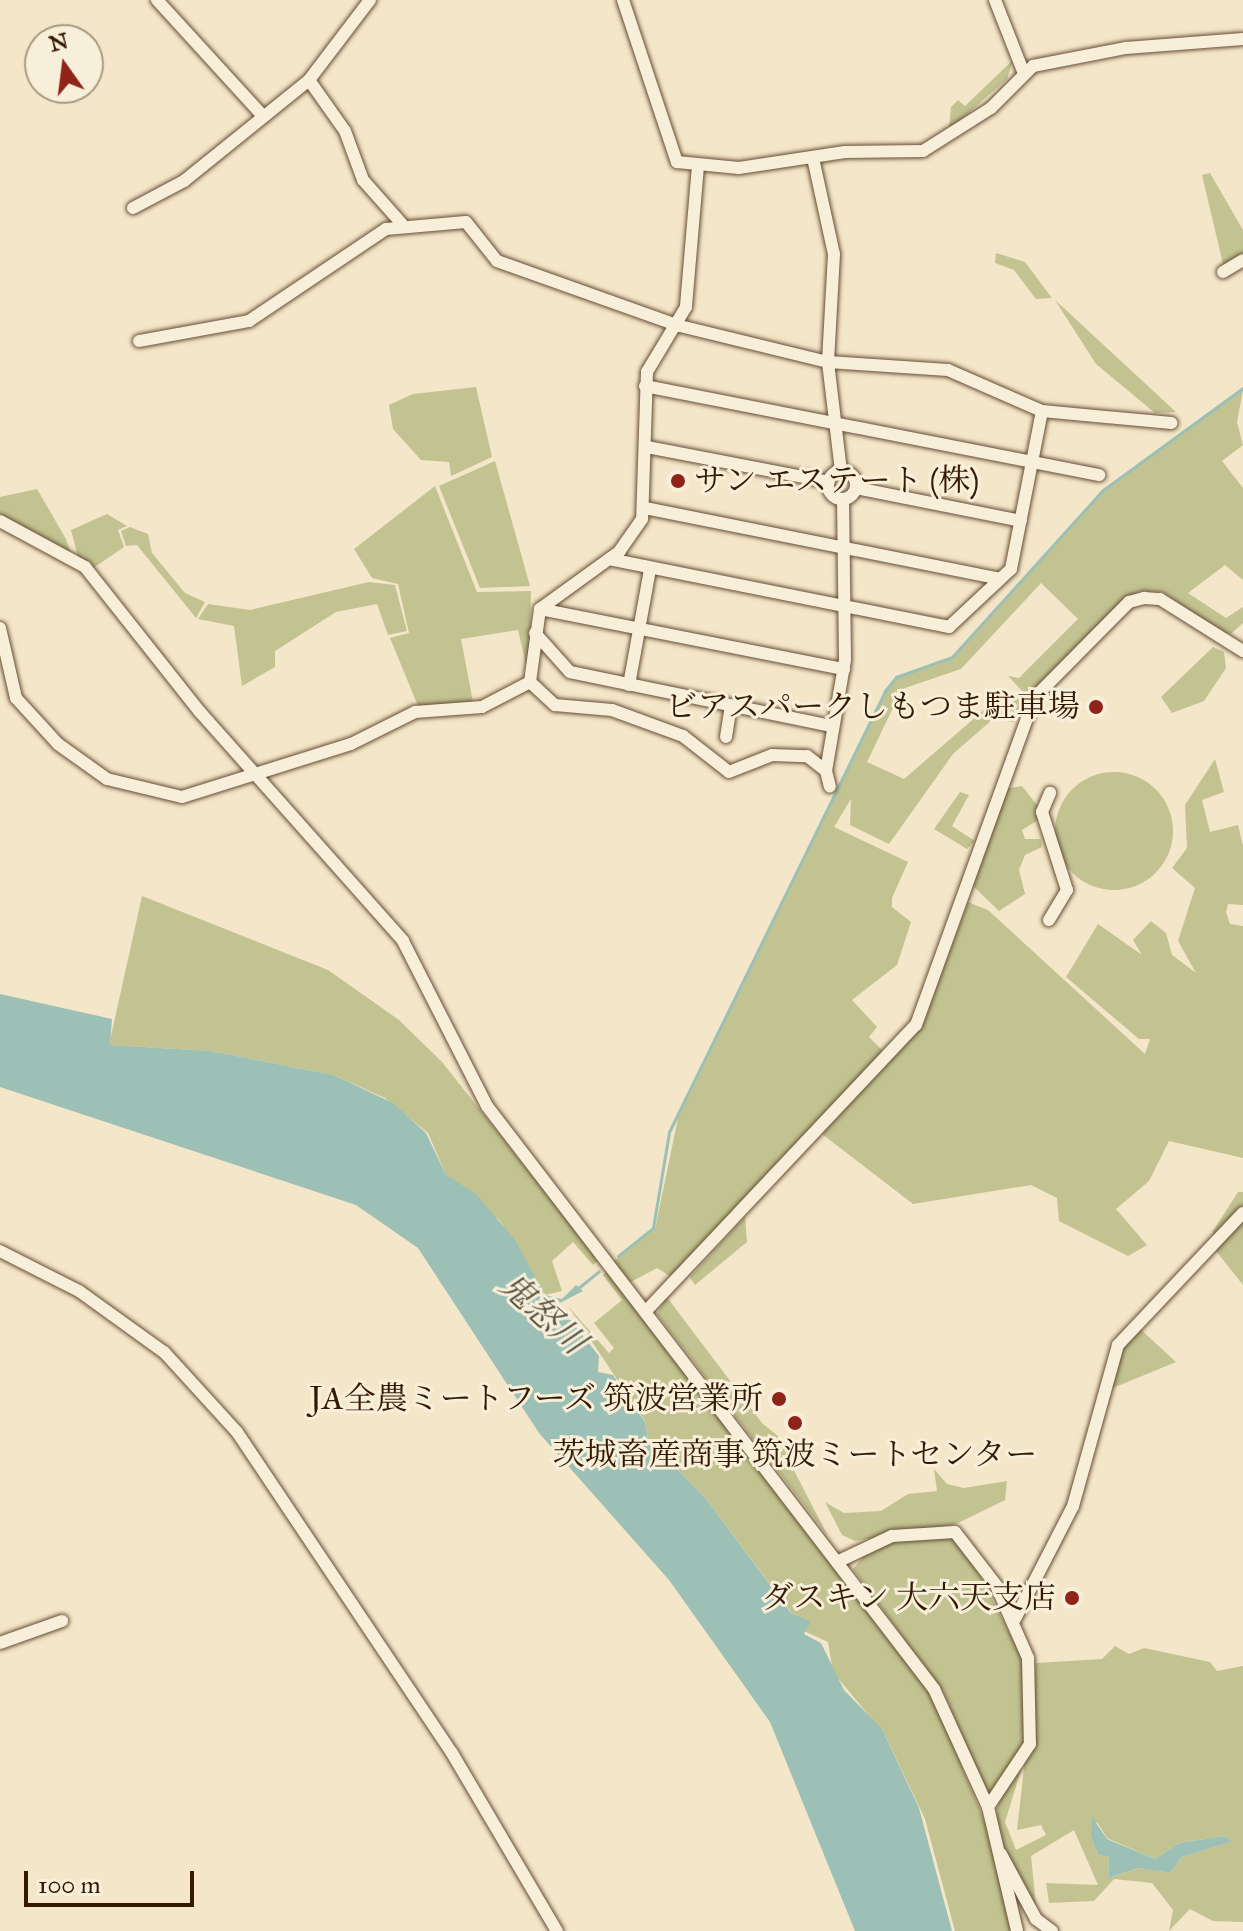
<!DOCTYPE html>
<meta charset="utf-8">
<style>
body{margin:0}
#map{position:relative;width:1243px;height:1931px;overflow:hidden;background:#f4e6c8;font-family:"IM FELL Great Primer","Noto Serif JP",serif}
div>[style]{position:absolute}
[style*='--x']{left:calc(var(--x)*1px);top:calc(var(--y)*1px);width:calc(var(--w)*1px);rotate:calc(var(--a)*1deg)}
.green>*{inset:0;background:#c2c391}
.round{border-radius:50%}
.water>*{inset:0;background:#9cc0b5}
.stream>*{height:3px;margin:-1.5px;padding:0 1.5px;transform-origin:1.5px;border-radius:1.5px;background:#9cc0b5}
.roads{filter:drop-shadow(0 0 2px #654d34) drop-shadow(0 0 2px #654d34)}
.minor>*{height:12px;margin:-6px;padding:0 6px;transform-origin:6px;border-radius:6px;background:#f8efdb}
.minor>.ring{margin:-6px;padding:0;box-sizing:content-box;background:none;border:12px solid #f8efdb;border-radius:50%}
.dots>*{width:22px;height:22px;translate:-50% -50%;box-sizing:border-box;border:4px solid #f8efdb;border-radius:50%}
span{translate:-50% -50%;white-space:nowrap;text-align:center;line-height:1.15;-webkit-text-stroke:6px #f8efdb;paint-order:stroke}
.poi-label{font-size:32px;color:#351a02}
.left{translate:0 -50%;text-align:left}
.right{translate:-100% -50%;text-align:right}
.water-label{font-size:34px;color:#595441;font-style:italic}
.north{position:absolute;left:24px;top:24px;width:80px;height:80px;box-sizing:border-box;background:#f8efdb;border:2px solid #aa9a84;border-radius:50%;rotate:346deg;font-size:22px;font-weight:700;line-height:32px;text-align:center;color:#351a02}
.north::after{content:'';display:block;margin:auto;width:28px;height:36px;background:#8f2418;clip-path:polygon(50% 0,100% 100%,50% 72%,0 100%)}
.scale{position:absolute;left:24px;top:1871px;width:170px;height:36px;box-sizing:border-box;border:4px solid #351a02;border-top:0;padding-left:10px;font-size:24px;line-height:28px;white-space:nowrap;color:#351a02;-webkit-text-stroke:6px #f8efdb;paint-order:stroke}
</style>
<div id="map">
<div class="green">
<div style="clip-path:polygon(1013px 60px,1007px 79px,949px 130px,951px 107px,958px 100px,965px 106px)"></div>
<div style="clip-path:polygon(1210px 173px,1243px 230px,1243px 257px,1224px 268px,1202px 175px)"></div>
<div style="clip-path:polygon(996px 253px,1025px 262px,1052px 298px,1036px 299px,1014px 270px,995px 263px)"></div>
<div style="clip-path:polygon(1055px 300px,1176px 412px,1155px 413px,1096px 364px)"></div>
<div style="clip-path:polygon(476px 387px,492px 457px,451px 476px,449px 462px,421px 460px,393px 429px,389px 405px,413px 394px)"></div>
<div style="clip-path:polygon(1243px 390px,1237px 422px,1243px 445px,1222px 461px,1243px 488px,1243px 580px,1225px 565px,1188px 593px,1226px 618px,1243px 607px,1243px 623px,1231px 634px,1221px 632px,1163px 592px,1139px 591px,1028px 697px,1008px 676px,1019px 678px,1078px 619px,1041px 583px,961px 669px,902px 689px,867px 762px,904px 779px,1007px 690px,1024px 703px,1013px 722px,993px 719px,953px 754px,889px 844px,850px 825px,851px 799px,834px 827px,908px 862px,892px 898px,892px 907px,911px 922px,897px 965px,852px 1000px,877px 1027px,869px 1037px,884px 1052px,673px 1278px,657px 1268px,629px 1283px,613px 1262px,655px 1229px,678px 1118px,887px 690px,897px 678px,953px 657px,1104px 491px)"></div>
<div style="clip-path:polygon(495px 461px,530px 586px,480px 588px,439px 486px)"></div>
<div style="clip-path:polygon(435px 486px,477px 592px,531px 591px,529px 677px,518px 630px,461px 639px,473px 702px,418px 706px,390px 638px,409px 633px,398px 584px,372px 578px,354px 549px)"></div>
<div style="clip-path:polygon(37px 489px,66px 539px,71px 553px,0 518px,0 497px)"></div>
<div style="clip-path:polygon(107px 514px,127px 526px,118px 530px,124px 547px,92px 569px,78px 557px,71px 530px)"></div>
<div style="clip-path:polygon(130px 527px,148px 534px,152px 553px,185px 593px,205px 602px,196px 618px,137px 545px,126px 546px,121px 531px)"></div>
<div style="clip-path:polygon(369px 582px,395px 585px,407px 631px,388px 635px,377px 604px,336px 612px,275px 651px,275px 667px,242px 686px,234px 626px,198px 619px,208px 604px,250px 610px)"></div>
<div style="clip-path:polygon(1213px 647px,1224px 652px,1226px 668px,1204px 701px,1172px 713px,1161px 697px)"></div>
<div style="clip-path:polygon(1215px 759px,1224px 792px,1202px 800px,1210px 832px,1238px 825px,1243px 846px,1243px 905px,1228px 904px,1226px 912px,1230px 924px,1243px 926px,1243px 1158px,1169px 1141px,1149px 1181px,1116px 1209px,1147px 1245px,1128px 1256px,1059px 1221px,1057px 1198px,1031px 1185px,913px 1204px,822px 1134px,922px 1027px,968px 902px,988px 910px,1145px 1054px,1150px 1039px,1139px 1039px,1066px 977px,1098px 924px,1142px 955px,1133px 940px,1151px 921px,1166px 933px,1172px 955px,1196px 973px,1178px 941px,1195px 888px,1172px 868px,1187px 848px,1185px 805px)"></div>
<div class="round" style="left:1055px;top:772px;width:118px;height:118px"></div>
<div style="clip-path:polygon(1022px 786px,1037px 805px,1038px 820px,1022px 830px,1025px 839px,1041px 839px,1042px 847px,1025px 855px,1019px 870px,1025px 894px,999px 911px,971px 884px,1004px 789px)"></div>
<div style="clip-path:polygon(960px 792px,969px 795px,952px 826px,975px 841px,967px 849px,934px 829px)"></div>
<div style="clip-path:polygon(142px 896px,328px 970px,399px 1020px,442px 1062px,599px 1260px,593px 1265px,573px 1242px,552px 1261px,562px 1291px,545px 1295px,500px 1221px,446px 1175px,428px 1133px,385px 1098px,334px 1075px,211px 1051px,109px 1045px)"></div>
<div style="clip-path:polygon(1238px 1192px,1243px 1192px,1243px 1285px,1213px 1247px,1213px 1231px)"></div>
<div style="clip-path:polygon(745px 1217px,747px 1242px,695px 1285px,690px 1277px)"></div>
<div style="clip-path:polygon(609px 1270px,930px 1691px,990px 1834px,1011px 1931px,955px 1931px,925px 1819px,885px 1735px,833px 1672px,828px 1642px,806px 1632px,706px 1499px,648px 1439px,645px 1421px,568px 1306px,609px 1353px,614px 1348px,594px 1323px,622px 1300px,603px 1275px)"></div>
<div style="clip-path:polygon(666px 1296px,762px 1423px,789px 1445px,787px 1457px,828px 1536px,657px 1314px)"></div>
<div style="clip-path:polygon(1138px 1327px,1176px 1362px,1108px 1390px,1123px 1347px)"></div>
<div style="clip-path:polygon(934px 1469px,947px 1484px,964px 1488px,1007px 1481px,1005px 1500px,956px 1524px,855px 1541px,842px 1535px,825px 1502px,844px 1513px,881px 1511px,908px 1494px,937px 1491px)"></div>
<div style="clip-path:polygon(918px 1534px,948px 1535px,965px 1546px,1023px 1660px,1023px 1748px,988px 1794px,943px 1691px,853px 1569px,872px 1546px)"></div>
<div style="clip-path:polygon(evenodd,1115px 1646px,1129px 1654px,1144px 1648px,1210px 1662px,1217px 1671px,1243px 1666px,1243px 1922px,1213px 1921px,1190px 1909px,1169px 1931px,1173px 1910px,1152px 1883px,1114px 1879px,1094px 1901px,1049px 1903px,1046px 1883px,1098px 1885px,1074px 1830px,1031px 1856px,1037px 1916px,1003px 1844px,996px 1819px,1001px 1789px,1021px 1770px,1005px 1822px,1016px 1850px,1046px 1835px,1041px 1825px,1017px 1830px,1036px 1663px,1102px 1659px,1115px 1646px,1097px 1822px,1107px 1838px,1155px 1859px,1179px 1843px,1224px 1836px,1231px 1841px,1182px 1857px,1170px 1873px,1140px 1868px,1108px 1878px,1109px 1857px,1098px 1855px,1091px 1837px,1097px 1822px)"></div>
</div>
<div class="water">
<div style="clip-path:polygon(0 994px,112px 1019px,110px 1045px,211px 1051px,334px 1075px,393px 1103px,426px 1133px,446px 1175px,476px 1194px,515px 1240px,545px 1295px,562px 1299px,576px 1285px,583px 1291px,558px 1304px,599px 1356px,598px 1372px,613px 1375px,645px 1422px,648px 1439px,706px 1499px,791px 1613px,811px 1622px,804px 1634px,821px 1643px,844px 1690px,882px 1729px,919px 1808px,952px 1931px,855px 1931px,770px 1722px,669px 1580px,539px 1433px,418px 1248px,356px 1205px,0 1087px)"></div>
<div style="clip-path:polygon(1092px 1817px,1107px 1839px,1155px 1859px,1179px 1843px,1224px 1836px,1232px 1841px,1182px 1857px,1170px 1873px,1139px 1868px,1108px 1878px,1109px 1857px,1098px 1855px,1091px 1837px)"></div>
</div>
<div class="stream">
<div style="--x:618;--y:1256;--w:45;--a:-38.7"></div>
<div style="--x:653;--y:1228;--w:97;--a:-80.5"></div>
<div style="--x:669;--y:1132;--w:491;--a:-63.9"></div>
<div style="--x:885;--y:691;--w:18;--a:-52"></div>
<div style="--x:896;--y:677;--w:59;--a:-19.7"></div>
<div style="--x:952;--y:657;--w:225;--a:-47.9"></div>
<div style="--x:1103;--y:490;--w:173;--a:-36.1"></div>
<div style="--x:577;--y:1289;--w:28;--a:-39"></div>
</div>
<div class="roads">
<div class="minor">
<div style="--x:157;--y:0;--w:157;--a:47.6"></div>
<div style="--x:623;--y:0;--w:171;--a:71.6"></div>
<div style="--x:677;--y:162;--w:62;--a:5.5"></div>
<div style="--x:739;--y:168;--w:107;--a:-8.6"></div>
<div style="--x:845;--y:152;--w:78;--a:-0.7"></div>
<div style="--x:923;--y:151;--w:80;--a:-32.3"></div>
<div style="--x:991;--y:108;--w:59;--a:-45"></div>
<div style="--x:1033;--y:66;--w:95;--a:-11"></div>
<div style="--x:1126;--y:48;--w:117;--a:-4.4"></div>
<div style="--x:995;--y:0;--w:76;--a:68.5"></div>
<div style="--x:309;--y:80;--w:62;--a:54.8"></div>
<div style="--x:345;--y:131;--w:52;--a:69.8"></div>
<div style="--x:363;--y:180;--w:59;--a:48.4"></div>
<div style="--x:813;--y:158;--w:98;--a:77.7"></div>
<div style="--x:834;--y:254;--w:108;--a:93.2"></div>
<div style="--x:828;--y:362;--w:110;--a:83.2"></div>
<div style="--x:698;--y:166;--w:142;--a:94.9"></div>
<div style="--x:686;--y:307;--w:76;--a:121"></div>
<div style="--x:647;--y:372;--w:147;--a:91.9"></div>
<div style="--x:642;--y:519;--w:39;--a:125"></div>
<div style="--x:620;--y:551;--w:99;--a:144.1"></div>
<div style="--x:540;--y:609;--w:74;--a:97.8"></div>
<div style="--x:530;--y:682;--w:34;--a:43"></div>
<div style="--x:555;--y:705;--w:57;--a:5"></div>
<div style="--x:612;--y:710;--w:76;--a:20.1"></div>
<div style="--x:683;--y:736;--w:58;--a:38"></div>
<div style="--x:729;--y:772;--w:46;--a:-21.6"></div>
<div style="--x:772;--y:755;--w:35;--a:2"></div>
<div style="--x:807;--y:756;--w:24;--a:38"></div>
<div style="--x:826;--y:771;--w:16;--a:76"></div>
<div style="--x:133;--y:208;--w:58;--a:-27.9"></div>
<div style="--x:184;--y:181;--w:161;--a:-38.9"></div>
<div style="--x:309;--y:80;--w:101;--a:-52.7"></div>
<div style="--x:1223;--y:272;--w:23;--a:-31"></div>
<div style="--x:139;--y:341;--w:112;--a:-10.3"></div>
<div style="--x:249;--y:321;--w:165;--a:-33.9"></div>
<div style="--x:386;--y:229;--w:80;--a:-5"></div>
<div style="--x:466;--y:222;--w:50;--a:51.5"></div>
<div style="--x:497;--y:261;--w:194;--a:19.6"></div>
<div style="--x:680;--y:326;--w:152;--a:13.7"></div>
<div style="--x:828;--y:362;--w:120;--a:3.8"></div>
<div style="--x:948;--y:370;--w:103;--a:23.6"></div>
<div style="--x:1042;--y:411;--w:130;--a:5.3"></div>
<div style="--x:645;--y:386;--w:463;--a:11.1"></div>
<div style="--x:647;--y:447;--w:185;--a:10.9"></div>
<div class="ring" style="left:828px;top:471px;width:16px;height:16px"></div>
<div style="--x:856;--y:488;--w:168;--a:11.3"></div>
<div style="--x:645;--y:508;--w:361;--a:11.3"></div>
<div style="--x:0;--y:521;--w:97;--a:28.4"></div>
<div style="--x:85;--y:567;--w:185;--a:51.6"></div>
<div style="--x:200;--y:712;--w:306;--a:48.4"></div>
<div style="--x:403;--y:941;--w:185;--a:63"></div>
<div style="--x:487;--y:1106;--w:735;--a:52.52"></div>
<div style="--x:934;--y:1689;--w:130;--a:65.4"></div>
<div style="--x:988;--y:1807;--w:127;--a:76.8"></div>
<div style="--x:609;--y:559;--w:347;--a:11.3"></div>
<div style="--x:949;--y:627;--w:85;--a:-43.1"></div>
<div style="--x:1011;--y:569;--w:161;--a:-78.9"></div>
<div style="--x:540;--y:609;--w:310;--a:11.2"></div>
<div style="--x:0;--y:628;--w:72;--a:77.1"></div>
<div style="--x:16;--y:698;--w:62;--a:47.6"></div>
<div style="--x:58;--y:744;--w:60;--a:35.5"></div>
<div style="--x:107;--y:779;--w:77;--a:13.5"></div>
<div style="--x:182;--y:797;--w:177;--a:-17.4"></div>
<div style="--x:351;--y:744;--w:72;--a:-26.6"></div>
<div style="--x:415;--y:712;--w:67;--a:-4.3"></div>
<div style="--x:482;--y:707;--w:54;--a:-27.5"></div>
<div style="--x:535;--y:633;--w:52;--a:48.1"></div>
<div style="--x:570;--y:672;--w:266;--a:11.7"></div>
<div style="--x:629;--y:685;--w:118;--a:-79.7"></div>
<div style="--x:726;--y:737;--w:31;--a:-81"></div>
<div style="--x:826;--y:771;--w:113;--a:-80.3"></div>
<div style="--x:845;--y:660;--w:161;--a:-90.7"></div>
<div style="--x:1049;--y:920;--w:35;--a:-59"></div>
<div style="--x:1067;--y:890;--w:82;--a:-107.8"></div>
<div style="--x:1042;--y:812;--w:21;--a:-67"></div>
<div style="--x:0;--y:1251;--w:89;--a:26.9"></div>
<div style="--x:79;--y:1291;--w:105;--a:35.7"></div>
<div style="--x:164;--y:1352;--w:108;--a:47.6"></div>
<div style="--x:237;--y:1432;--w:386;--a:56.2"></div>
<div style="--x:452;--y:1753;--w:207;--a:59.5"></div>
<div style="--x:647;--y:1310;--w:392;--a:-46.7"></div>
<div style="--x:916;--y:1025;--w:349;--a:-70.1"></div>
<div style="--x:1035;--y:697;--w:134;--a:-45.3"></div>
<div style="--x:1129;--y:602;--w:16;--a:-15"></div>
<div style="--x:1144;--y:598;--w:16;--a:4"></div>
<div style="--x:1160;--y:599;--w:98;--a:32.1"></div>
<div style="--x:839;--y:1561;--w:59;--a:-25.3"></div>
<div style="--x:892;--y:1536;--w:63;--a:-3.6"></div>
<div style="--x:955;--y:1532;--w:67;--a:52.3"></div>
<div style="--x:996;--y:1585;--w:80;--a:66.3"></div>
<div style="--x:1028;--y:1658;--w:86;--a:88.7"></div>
<div style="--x:1030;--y:1744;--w:76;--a:123.7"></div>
<div style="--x:1015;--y:1619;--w:127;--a:-62.8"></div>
<div style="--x:1073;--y:1506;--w:167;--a:-74.4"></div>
<div style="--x:1118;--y:1345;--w:182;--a:-46.6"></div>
<div style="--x:0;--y:1643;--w:66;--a:-19.5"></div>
<div style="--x:1001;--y:1854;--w:74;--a:61.7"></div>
<div style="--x:1036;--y:1919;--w:20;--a:37"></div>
</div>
</div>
<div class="dots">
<div style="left:678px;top:481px;background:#8f2418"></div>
<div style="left:1096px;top:707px;background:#8f2418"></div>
<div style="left:779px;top:1399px;background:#8f2418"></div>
<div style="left:795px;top:1423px;background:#8f2418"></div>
<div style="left:1072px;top:1598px;background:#8f2418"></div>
</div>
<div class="poi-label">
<span class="left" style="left:694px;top:481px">サン エステート (株)</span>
<span class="right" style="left:1080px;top:707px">ビアスパークしもつま駐車場</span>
<span class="right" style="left:763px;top:1399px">JA全農ミートフーズ 筑波営業所</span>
<span style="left:795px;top:1455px">茨城畜産商事 筑波ミートセンター</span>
<span class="right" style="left:1056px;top:1598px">ダスキン 大六天支店</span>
</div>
<div class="water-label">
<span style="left:543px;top:1313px;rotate:42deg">鬼怒川</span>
</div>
<div class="north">N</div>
<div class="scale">100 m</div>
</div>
